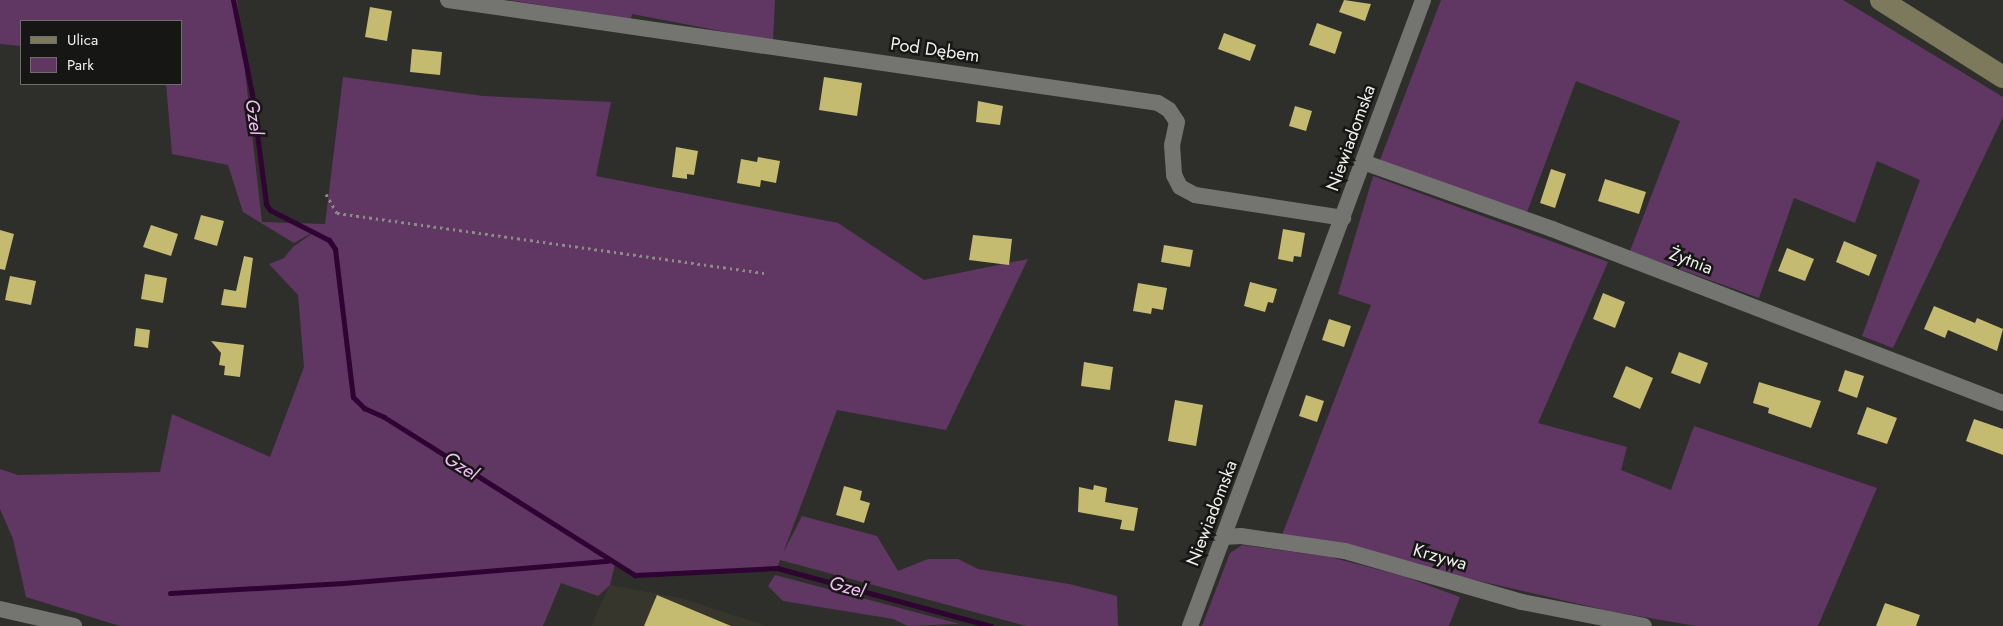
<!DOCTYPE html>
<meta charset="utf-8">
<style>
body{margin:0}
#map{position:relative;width:2003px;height:626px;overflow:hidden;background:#2e2e2b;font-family:Jost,sans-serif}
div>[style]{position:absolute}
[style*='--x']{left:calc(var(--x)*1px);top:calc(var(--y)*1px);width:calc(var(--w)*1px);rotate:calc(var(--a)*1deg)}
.built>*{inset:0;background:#37362d}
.green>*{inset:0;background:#603763}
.stream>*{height:5px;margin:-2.5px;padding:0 2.5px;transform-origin:2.5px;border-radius:2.5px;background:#2f0332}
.building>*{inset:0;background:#c4ba70}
.path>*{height:3px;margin-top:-1.5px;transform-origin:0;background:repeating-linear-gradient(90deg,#8c8c89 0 2.5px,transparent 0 6.5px)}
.street>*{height:16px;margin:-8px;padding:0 8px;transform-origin:8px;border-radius:8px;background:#747471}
.secondary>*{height:22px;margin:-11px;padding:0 11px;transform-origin:11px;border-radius:11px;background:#7d795d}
span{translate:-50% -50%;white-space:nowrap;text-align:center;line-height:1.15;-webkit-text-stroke:5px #161615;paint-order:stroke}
.street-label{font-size:18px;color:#efefed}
.water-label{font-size:19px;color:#f3bbf6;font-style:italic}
.legend{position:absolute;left:20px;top:20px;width:162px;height:65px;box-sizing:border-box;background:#161615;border:1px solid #6d6d6b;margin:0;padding:6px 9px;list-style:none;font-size:15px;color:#efefed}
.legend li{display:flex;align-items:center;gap:10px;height:25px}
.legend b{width:25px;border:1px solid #6d6d6b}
</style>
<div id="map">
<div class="built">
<div style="clip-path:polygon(610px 585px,681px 598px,767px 626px,591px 626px)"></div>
</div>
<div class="green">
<div style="clip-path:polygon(0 0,237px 0,262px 222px,325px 224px,343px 77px,483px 96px,611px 102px,596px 176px,838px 223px,924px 280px,1028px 259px,946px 430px,837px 410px,783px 553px,802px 516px,877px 536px,898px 571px,928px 559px,958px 559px,978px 569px,1069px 584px,1117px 596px,1118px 626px,1026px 626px,780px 560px,777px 568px,635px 575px,615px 564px,610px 585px,598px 596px,561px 583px,543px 626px,120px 626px,26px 597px,13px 539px,0 509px,0 469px,18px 475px,160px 472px,172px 414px,270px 457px,304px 367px,298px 295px,269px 264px,284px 258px,293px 247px,317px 230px,294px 243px,243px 212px,228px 165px,172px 154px,166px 84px,181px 84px,181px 21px,21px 21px,21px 46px,0 44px)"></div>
<div style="clip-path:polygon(509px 0,775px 0,773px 41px,632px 14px,631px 19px)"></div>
<div style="clip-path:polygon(1441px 0,1843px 0,2003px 97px,2003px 117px,1893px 348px,1862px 336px,1920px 180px,1877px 161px,1855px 223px,1794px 198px,1759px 298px,1630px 251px,1680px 121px,1576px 81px,1527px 212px,1377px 168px)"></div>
<div style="clip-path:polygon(1373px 176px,1608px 262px,1538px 423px,1627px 447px,1621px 470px,1671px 490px,1694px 426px,1877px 488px,1818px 626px,1696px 626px,1609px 611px,1282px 535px,1371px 305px,1338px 294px)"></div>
<div style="clip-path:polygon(1242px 545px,1330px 557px,1403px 576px,1460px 597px,1449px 626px,1202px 626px,1230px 553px)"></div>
<div style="clip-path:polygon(775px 575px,960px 624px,908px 626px,893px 619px,783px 601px,768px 586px)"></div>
</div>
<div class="stream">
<div style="--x:233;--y:0;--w:96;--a:78.6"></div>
<div style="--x:252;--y:94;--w:111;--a:82.7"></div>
<div style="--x:266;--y:204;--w:7;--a:56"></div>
<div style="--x:270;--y:210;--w:66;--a:27"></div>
<div style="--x:329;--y:240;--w:11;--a:56"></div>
<div style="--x:335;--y:249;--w:149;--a:83.1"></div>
<div style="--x:353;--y:397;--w:16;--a:45"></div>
<div style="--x:364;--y:408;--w:22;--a:24"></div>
<div style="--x:384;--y:417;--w:297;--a:32.2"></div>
<div style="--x:635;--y:575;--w:142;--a:-2.8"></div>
<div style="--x:777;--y:568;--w:222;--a:15.2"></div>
<div style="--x:170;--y:593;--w:174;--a:-3.3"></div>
<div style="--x:344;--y:583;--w:265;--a:-4.8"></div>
</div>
<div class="building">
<div style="clip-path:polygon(1344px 0,1371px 4px,1365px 21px,1339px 12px)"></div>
<div style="clip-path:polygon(370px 7px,392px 11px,387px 41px,365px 37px)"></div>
<div style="clip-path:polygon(1317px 23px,1342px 32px,1335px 54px,1309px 45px)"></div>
<div style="clip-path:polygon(1224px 33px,1256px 45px,1250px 61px,1218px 49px)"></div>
<div style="clip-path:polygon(412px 49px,442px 52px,440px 75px,410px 72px)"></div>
<div style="clip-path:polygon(824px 77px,862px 83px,857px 116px,819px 110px)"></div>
<div style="clip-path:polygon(978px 101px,1003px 106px,1000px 125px,976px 122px)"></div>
<div style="clip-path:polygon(1295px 106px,1312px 111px,1306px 131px,1289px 126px)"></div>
<div style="clip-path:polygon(676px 147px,698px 151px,694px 175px,687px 174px,687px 179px,672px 177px)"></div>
<div style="clip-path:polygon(758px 157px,780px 161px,776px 183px,761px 180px,760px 187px,737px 183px,741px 159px,757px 162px)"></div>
<div style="clip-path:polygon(1551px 169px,1566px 174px,1555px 208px,1540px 203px)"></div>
<div style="clip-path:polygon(1605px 179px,1646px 192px,1639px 214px,1598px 201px)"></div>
<div style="clip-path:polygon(201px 215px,224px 221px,217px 246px,194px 239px)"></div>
<div style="clip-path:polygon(151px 225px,178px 234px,171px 256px,143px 247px)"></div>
<div style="clip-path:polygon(1283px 229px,1305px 233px,1301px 257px,1294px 256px,1293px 262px,1278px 259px)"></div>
<div style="clip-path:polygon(0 230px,14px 234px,5px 270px,0 269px)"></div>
<div style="clip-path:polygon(973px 235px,1012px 239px,1009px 265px,969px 260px)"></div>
<div style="clip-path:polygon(1844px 241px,1877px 255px,1869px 276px,1836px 262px)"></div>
<div style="clip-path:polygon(1164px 245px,1193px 250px,1190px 267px,1161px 262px)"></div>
<div style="clip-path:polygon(1787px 248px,1814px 259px,1805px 281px,1778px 271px)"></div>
<div style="clip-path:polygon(244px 256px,253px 258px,246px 308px,221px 305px,224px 289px,236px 291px)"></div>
<div style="clip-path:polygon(145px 274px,167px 278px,163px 303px,141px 299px)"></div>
<div style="clip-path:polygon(10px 276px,36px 281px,31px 305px,5px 300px)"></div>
<div style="clip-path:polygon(1250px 282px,1277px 289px,1273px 303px,1268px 302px,1265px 312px,1244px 306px)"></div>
<div style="clip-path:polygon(1138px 283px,1167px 288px,1163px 310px,1152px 308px,1151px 314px,1133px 311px)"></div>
<div style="clip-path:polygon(1603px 293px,1625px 302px,1615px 328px,1593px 319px)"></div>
<div style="clip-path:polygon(1934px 306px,1975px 323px,1977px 318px,2003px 329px,1997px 351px,1948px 330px,1945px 338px,1924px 329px)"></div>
<div style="clip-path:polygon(1329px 319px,1351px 326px,1344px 347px,1322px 340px)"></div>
<div style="clip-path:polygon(136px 328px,150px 330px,148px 348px,134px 346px)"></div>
<div style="clip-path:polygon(211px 341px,244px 345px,240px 377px,224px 375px,225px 366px,219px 365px,221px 353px)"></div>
<div style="clip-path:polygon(1679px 352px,1708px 363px,1700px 384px,1671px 373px)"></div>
<div style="clip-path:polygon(1084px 362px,1113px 367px,1110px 390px,1081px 386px)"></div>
<div style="clip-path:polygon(1626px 366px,1653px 378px,1640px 409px,1613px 397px)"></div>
<div style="clip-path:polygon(1845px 370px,1864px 376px,1857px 398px,1838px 391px)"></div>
<div style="clip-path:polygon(1759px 382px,1821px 401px,1811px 428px,1768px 413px,1769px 408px,1753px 403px)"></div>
<div style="clip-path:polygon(1306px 395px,1324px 401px,1317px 422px,1299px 416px)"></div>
<div style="clip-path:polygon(1175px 400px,1203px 405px,1196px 446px,1168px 441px)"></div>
<div style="clip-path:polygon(1867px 407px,1897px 418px,1887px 444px,1857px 434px)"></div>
<div style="clip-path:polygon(1974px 419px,2003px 429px,2003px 455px,1966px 441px)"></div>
<div style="clip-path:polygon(1094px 485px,1107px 488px,1105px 502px,1138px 508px,1134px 531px,1120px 529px,1122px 520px,1078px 512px,1079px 487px,1093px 490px)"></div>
<div style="clip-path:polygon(844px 486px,862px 491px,860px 500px,870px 503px,864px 523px,836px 515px)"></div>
<div style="clip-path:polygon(657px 595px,731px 626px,644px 626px)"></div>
<div style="clip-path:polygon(1885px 603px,1920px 615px,1916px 626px,1876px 626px)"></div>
</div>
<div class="path">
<div style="--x:326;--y:194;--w:22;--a:60"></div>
<div style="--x:337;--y:213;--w:433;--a:8"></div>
</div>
<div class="street">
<div style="--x:448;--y:0;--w:717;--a:8.25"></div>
<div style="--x:1158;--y:103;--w:13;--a:32"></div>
<div style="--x:1169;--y:110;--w:14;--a:56"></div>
<div style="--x:1177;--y:122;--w:24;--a:102"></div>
<div style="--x:1172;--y:145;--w:30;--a:86"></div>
<div style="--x:1174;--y:175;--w:13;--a:63"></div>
<div style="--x:1180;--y:187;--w:17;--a:28"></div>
<div style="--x:1195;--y:195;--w:150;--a:8.8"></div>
<div style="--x:1363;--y:162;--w:201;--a:19.5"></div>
<div style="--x:1552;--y:229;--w:483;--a:21.1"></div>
<div style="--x:1224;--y:537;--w:17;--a:-3"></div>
<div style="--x:1241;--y:536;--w:105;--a:8.2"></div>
<div style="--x:1345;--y:551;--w:184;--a:16.1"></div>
<div style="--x:1522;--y:602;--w:124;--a:11.1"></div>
<div style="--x:0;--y:609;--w:76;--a:12.9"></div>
<div style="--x:1190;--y:626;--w:668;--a:-69.58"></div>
</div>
<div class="secondary">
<div style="--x:1881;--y:0;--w:144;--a:32.3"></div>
</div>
<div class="street-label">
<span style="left:935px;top:50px;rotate:8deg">Pod Dębem</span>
<span style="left:1351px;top:138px;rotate:-70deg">Niewiadomska</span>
<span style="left:1691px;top:261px;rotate:21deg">Żytnia</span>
<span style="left:1212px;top:513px;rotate:-69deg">Niewiadomska</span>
<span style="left:1440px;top:557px;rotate:16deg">Krzywa</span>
</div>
<div class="water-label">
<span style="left:254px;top:117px;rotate:82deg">Gzel</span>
<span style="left:461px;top:466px;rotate:32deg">Gzel</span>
<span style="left:847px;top:587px;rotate:15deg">Gzel</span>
</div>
<ul class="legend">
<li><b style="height:6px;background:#7d795d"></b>Ulica</li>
<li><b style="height:14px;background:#603763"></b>Park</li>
</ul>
</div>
